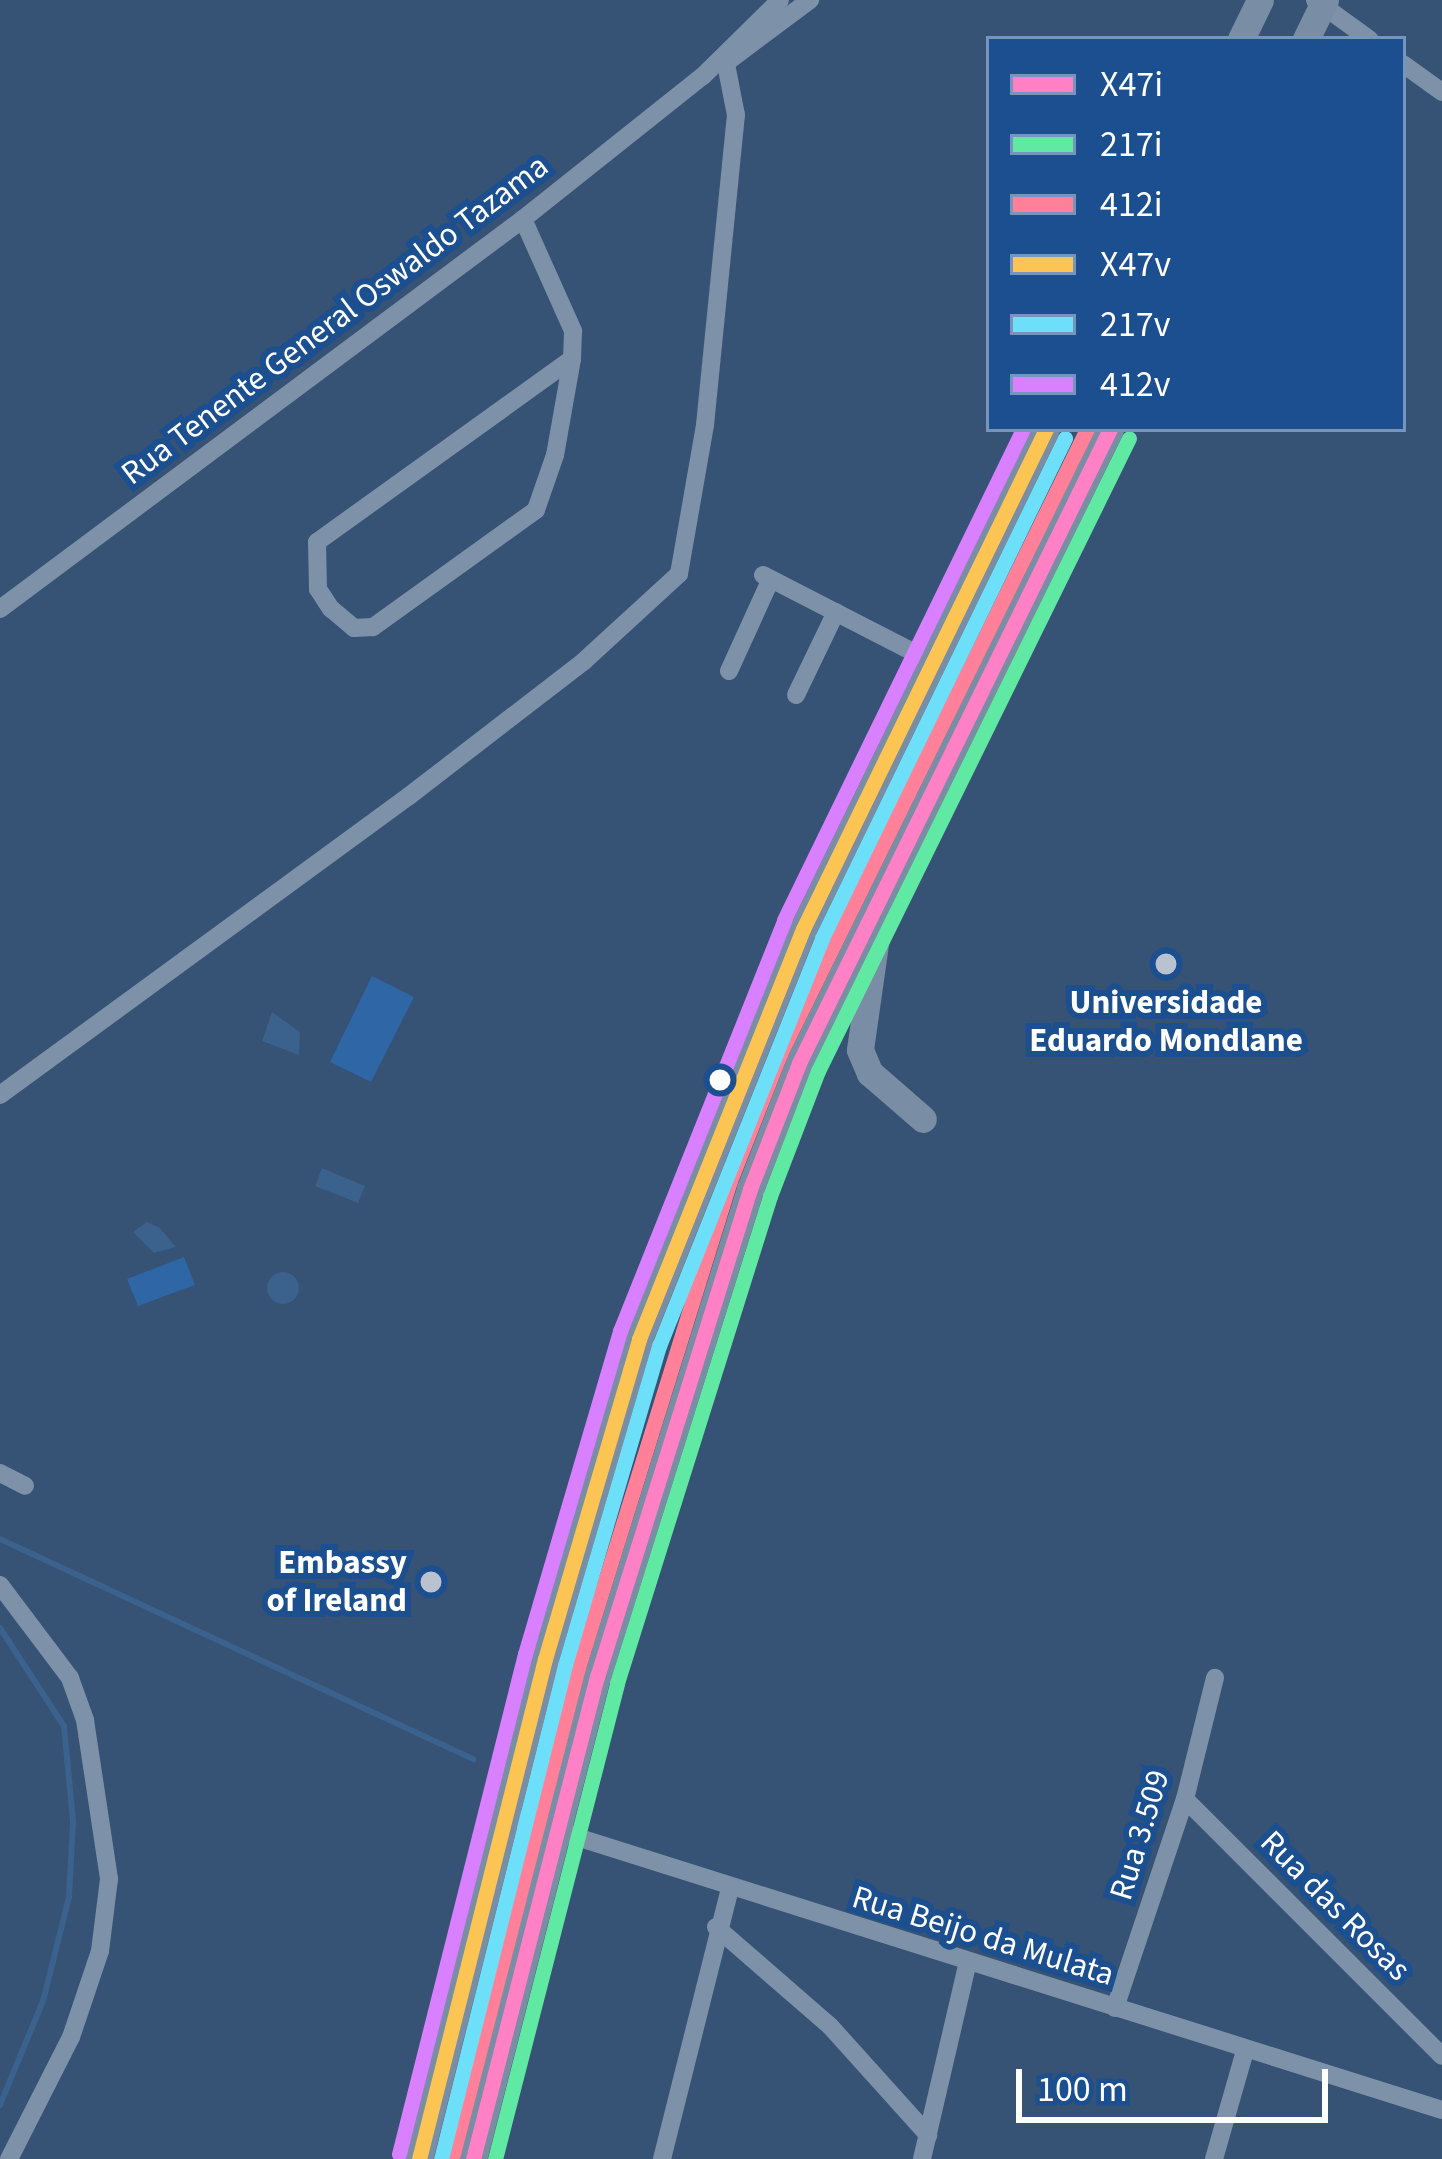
<!DOCTYPE html>
<style>
body{margin:0}
#map{position:relative;width:1442px;height:2159px;overflow:hidden;background:#365274;font-family:"Source Sans 3",sans-serif}
div>[style]{position:absolute}
[style*='--x']{left:calc(var(--x)*1px);top:calc(var(--y)*1px);width:calc(var(--w)*1px);rotate:calc(var(--a)*1deg)}
.green>*{inset:0;background:#2f66a5}
.water>*{inset:0;background:#3b618d}
.round{border-radius:50%}
.stream>*{height:6px;margin:-3px;padding:0 3px;transform-origin:3px;border-radius:3px;background:#3b618d}
.minor>*{height:18px;margin:-9px;padding:0 9px;transform-origin:9px;border-radius:9px;background:#7d92a8}
.secondary>*{height:27px;margin:-13.5px;padding:0 13.5px;transform-origin:13.5px;border-radius:13.5px;background:#798da4}
.bus-1>*{height:15px;margin:-7.5px;padding:0 7.5px;transform-origin:7.5px;border-radius:7.5px;background:#ff80c5}
.bus-2>*{height:15px;margin:-7.5px;padding:0 7.5px;transform-origin:7.5px;border-radius:7.5px;background:#60e9a3}
.bus-3>*{height:15px;margin:-7.5px;padding:0 7.5px;transform-origin:7.5px;border-radius:7.5px;background:#ff8098}
.bus-4>*{height:15px;margin:-7.5px;padding:0 7.5px;transform-origin:7.5px;border-radius:7.5px;background:#fcc553}
.bus-5>*{height:15px;margin:-7.5px;padding:0 7.5px;transform-origin:7.5px;border-radius:7.5px;background:#6ddff8}
.bus-6>*{height:15px;margin:-7.5px;padding:0 7.5px;transform-origin:7.5px;border-radius:7.5px;background:#d880ff}
.dots>*{width:33px;height:33px;translate:-50% -50%;box-sizing:border-box;border:6px solid #1b4f8f;border-radius:50%}
span{translate:-50% -50%;white-space:nowrap;text-align:center;line-height:1.15;-webkit-text-stroke:12px #1b4f8f;paint-order:stroke}
.street-label{font-size:33px;color:#fff}
.poi-label{font-size:33px;color:#fff;font-weight:700}
.right{translate:-100% -50%;text-align:right}
.legend{position:absolute;left:986px;top:36px;width:420px;height:396px;box-sizing:border-box;background:#1b4f8f;border:3px solid #7695bc;margin:0;padding:15px 21px;list-style:none;font-size:36px;color:#fff}
.legend li{display:flex;align-items:center;gap:24px;height:60px}
.legend b{width:60px;border:3px solid #7695bc}
.scale{position:absolute;left:1016px;top:2069px;width:312px;height:54px;box-sizing:border-box;border:6px solid #fff;border-top:0;padding-left:15px;font-size:36px;line-height:42px;white-space:nowrap;color:#fff;-webkit-text-stroke:9px #1b4f8f;paint-order:stroke}
</style>
<div id="map">
<div class="green">
<div style="clip-path:polygon(372px 976px,414px 997px,371px 1082px,330px 1062px)"></div>
<div style="clip-path:polygon(184px 1257px,195px 1285px,138px 1306px,127px 1279px)"></div>
</div>
<div class="water">
<div style="clip-path:polygon(272px 1012px,300px 1032px,299px 1055px,262px 1041px)"></div>
<div style="clip-path:polygon(322px 1168px,365px 1186px,358px 1203px,315px 1186px)"></div>
<div style="clip-path:polygon(147px 1222px,160px 1228px,176px 1247px,154px 1253px,133px 1232px)"></div>
<div class="round" style="left:267px;top:1272px;width:32px;height:32px"></div>
</div>
<div class="stream">
<div style="--x:0;--y:1539;--w:522;--a:24.94"></div>
<div style="--x:0;--y:1628;--w:117;--a:56.9"></div>
<div style="--x:64;--y:1726;--w:96;--a:84.6"></div>
<div style="--x:73;--y:1822;--w:75;--a:93.1"></div>
<div style="--x:69;--y:1897;--w:107;--a:104"></div>
<div style="--x:43;--y:2001;--w:113;--a:112.5"></div>
</div>
<div class="minor">
<div style="--x:1315;--y:0;--w:67;--a:35.8"></div>
<div style="--x:1403;--y:64;--w:48;--a:35.7"></div>
<div style="--x:723;--y:65;--w:109;--a:-36.8"></div>
<div style="--x:523;--y:219;--w:123;--a:65.9"></div>
<div style="--x:573;--y:331;--w:28;--a:92"></div>
<div style="--x:572;--y:359;--w:97;--a:100"></div>
<div style="--x:555;--y:455;--w:58;--a:109.1"></div>
<div style="--x:536;--y:510;--w:201;--a:144.3"></div>
<div style="--x:373;--y:627;--w:19;--a:177"></div>
<div style="--x:354;--y:628;--w:30;--a:-140"></div>
<div style="--x:331;--y:609;--w:24;--a:-123"></div>
<div style="--x:318;--y:589;--w:47;--a:-91.2"></div>
<div style="--x:317;--y:542;--w:314;--a:-35.7"></div>
<div style="--x:763;--y:575;--w:190;--a:27.2"></div>
<div style="--x:0;--y:609;--w:652;--a:-36.71"></div>
<div style="--x:523;--y:219;--w:230;--a:-38.5"></div>
<div style="--x:703;--y:76;--w:108;--a:-44.6"></div>
<div style="--x:729;--y:671;--w:101;--a:-65.5"></div>
<div style="--x:796;--y:695;--w:92;--a:-64.3"></div>
<div style="--x:0;--y:1095;--w:507;--a:-36.17"></div>
<div style="--x:409;--y:796;--w:221;--a:-37.6"></div>
<div style="--x:584;--y:661;--w:129;--a:-42.5"></div>
<div style="--x:679;--y:574;--w:151;--a:-80.1"></div>
<div style="--x:705;--y:425;--w:312;--a:-84.3"></div>
<div style="--x:736;--y:115;--w:52;--a:-101.1"></div>
<div style="--x:0;--y:1473;--w:28;--a:27"></div>
<div style="--x:0;--y:1585;--w:116;--a:53"></div>
<div style="--x:70;--y:1678;--w:45;--a:70.3"></div>
<div style="--x:85;--y:1720;--w:161;--a:81.4"></div>
<div style="--x:109;--y:1879;--w:73;--a:97.1"></div>
<div style="--x:100;--y:1951;--w:91;--a:108.6"></div>
<div style="--x:71;--y:2037;--w:137;--a:116.9"></div>
<div style="--x:1185;--y:1799;--w:363;--a:45"></div>
<div style="--x:507;--y:1815;--w:980;--a:17.51"></div>
<div style="--x:716;--y:1927;--w:151;--a:41"></div>
<div style="--x:830;--y:2026;--w:147;--a:48"></div>
<div style="--x:1115;--y:2008;--w:220;--a:-71.5"></div>
<div style="--x:1185;--y:1799;--w:125;--a:-76.1"></div>
<div style="--x:662;--y:2159;--w:278;--a:-75.9"></div>
<div style="--x:922;--y:2159;--w:203;--a:-76.9"></div>
<div style="--x:1214;--y:2159;--w:112;--a:-74"></div>
</div>
<div class="secondary">
<div style="--x:1241;--y:39;--w:43;--a:-64"></div>
<div style="--x:1306;--y:39;--w:43;--a:-64"></div>
<div style="--x:879;--y:916;--w:135;--a:98.1"></div>
<div style="--x:860;--y:1050;--w:25;--a:67"></div>
<div style="--x:870;--y:1073;--w:70;--a:41"></div>
<div style="--x:419;--y:2159;--w:516;--a:-75.86"></div>
<div style="--x:545;--y:1659;--w:334;--a:-73.6"></div>
<div style="--x:639;--y:1339;--w:442;--a:-68.2"></div>
<div style="--x:803;--y:929;--w:556;--a:-64.08"></div>
<div style="--x:473;--y:2159;--w:498;--a:-75.6"></div>
<div style="--x:597;--y:1677;--w:511;--a:-72.59"></div>
<div style="--x:750;--y:1189;--w:135;--a:-68.7"></div>
<div style="--x:799;--y:1063;--w:706;--a:-63.87"></div>
</div>
<div class="bus-1">
<div style="--x:473;--y:2159;--w:498;--a:-75.6"></div>
<div style="--x:597;--y:1677;--w:511;--a:-72.59"></div>
<div style="--x:750;--y:1189;--w:135;--a:-68.7"></div>
<div style="--x:799;--y:1063;--w:706;--a:-63.87"></div>
</div>
<div class="bus-2">
<div style="--x:495;--y:2159;--w:491;--a:-75.6"></div>
<div style="--x:617;--y:1683;--w:510;--a:-72.56"></div>
<div style="--x:770;--y:1196;--w:134;--a:-69"></div>
<div style="--x:818;--y:1071;--w:705;--a:-63.83"></div>
</div>
<div class="bus-3">
<div style="--x:453;--y:2154;--w:499;--a:-75.6"></div>
<div style="--x:577;--y:1671;--w:513;--a:-72.66"></div>
<div style="--x:730;--y:1181;--w:136;--a:-68.5"></div>
<div style="--x:780;--y:1054;--w:696;--a:-63.84"></div>
</div>
<div class="bus-4">
<div style="--x:419;--y:2159;--w:516;--a:-75.86"></div>
<div style="--x:545;--y:1659;--w:334;--a:-73.6"></div>
<div style="--x:639;--y:1339;--w:442;--a:-68.2"></div>
<div style="--x:803;--y:929;--w:556;--a:-64.08"></div>
</div>
<div class="bus-5">
<div style="--x:441;--y:2159;--w:509;--a:-75.91"></div>
<div style="--x:565;--y:1665;--w:333;--a:-73.6"></div>
<div style="--x:659;--y:1346;--w:439;--a:-68.2"></div>
<div style="--x:822;--y:938;--w:556;--a:-64.08"></div>
</div>
<div class="bus-6">
<div style="--x:399;--y:2154;--w:516;--a:-75.86"></div>
<div style="--x:525;--y:1654;--w:337;--a:-73.6"></div>
<div style="--x:620;--y:1331;--w:443;--a:-68.2"></div>
<div style="--x:784;--y:920;--w:546;--a:-64.04"></div>
</div>
<div class="dots">
<div style="left:1166px;top:964px;background:#b9c2ce"></div>
<div style="left:720px;top:1080px;background:#fff"></div>
<div style="left:431px;top:1582px;background:#b9c2ce"></div>
</div>
<div class="street-label">
<span style="left:335px;top:320px;rotate:-37deg">Rua Tenente General Oswaldo Tazama</span>
<span style="left:1140px;top:1835px;rotate:-73deg">Rua 3.509</span>
<span style="left:1335px;top:1906px;rotate:45deg">Rua das Rosas</span>
<span style="left:983px;top:1936px;rotate:17deg">Rua Beijo da Mulata</span>
</div>
<div class="poi-label">
<span style="left:1166px;top:1022px">Universidade<br>Eduardo Mondlane</span>
<span class="right" style="left:407px;top:1582px">Embassy<br>of Ireland</span>
</div>
<ul class="legend">
<li><b style="height:15px;background:#ff80c5"></b>X47i</li>
<li><b style="height:15px;background:#60e9a3"></b>217i</li>
<li><b style="height:15px;background:#ff8098"></b>412i</li>
<li><b style="height:15px;background:#fcc553"></b>X47v</li>
<li><b style="height:15px;background:#6ddff8"></b>217v</li>
<li><b style="height:15px;background:#d880ff"></b>412v</li>
</ul>
<div class="scale">100 m</div>
</div>
